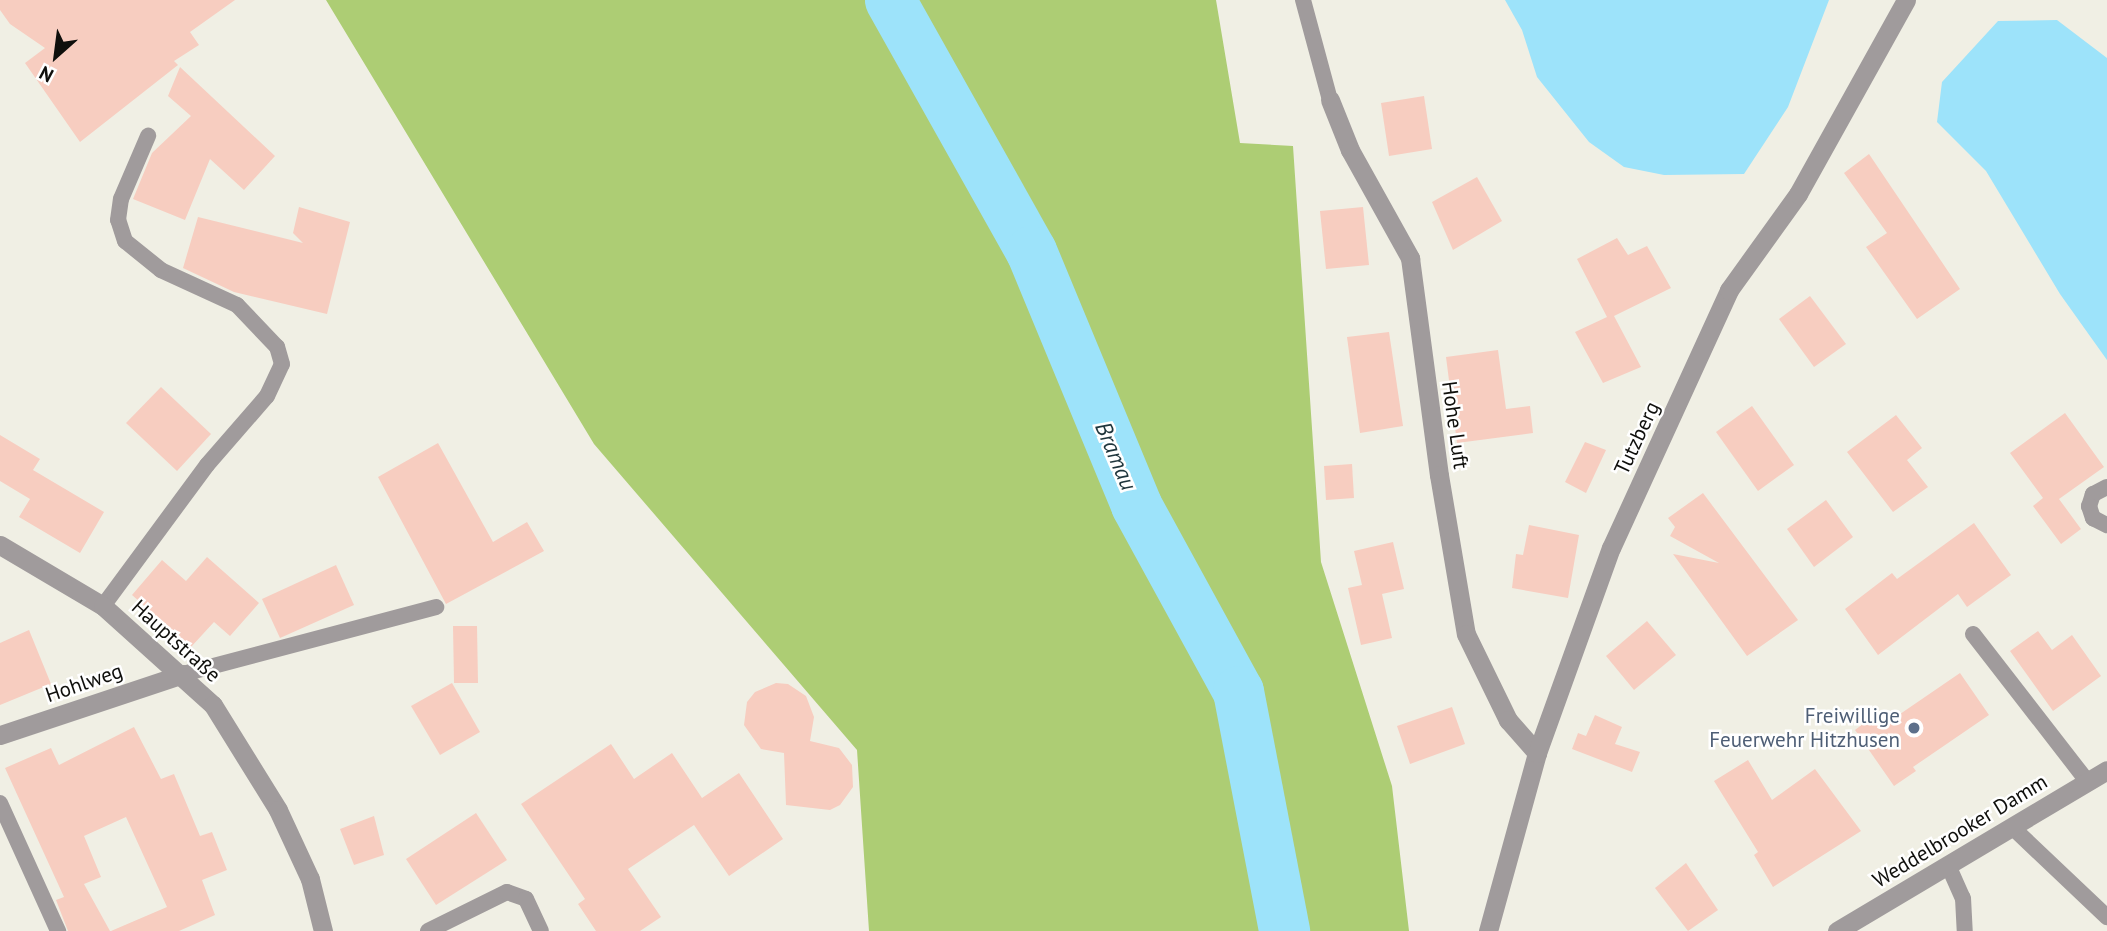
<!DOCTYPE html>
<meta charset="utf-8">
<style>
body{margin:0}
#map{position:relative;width:2107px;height:931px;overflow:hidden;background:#f0efe4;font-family:"PT Sans",sans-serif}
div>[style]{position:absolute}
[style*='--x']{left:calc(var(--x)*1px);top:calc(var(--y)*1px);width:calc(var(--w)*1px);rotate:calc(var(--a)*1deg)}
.green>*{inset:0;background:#adcd74}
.water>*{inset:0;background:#9de3fa}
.river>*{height:51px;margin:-25.5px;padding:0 25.5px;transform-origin:25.5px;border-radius:25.5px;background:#9de3fa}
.building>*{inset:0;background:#f7cdc0}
.service>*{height:16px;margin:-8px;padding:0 8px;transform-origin:8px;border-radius:8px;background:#a09b9c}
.minor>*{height:19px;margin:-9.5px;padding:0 9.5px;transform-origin:9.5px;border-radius:9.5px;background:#a09b9c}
.tertiary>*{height:19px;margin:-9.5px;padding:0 9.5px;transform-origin:9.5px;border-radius:9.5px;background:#a09b9c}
.dots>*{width:19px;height:19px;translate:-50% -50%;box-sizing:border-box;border:4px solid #fff;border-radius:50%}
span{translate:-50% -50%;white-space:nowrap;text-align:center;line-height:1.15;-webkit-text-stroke:5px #fff;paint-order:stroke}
.street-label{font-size:21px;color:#0f0f0c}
.service-label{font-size:21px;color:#4e5e75}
.right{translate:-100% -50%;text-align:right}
.water-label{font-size:23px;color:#1e353c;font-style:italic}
.north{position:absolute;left:21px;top:21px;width:70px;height:70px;-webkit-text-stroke:5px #fff;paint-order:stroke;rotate:208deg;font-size:19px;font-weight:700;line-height:28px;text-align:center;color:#0f0f0c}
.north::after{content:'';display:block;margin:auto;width:24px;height:32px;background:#0f0f0c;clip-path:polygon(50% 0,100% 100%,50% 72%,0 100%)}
</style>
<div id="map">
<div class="green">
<div style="clip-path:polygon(326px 0,1216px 0,1240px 143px,1293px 146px,1321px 562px,1392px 786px,1409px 931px,869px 931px,857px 750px,594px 444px)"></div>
</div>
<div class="water">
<div style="clip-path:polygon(1505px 0,1829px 0,1788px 107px,1744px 174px,1664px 175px,1624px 167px,1589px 142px,1537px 77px,1522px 30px)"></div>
<div style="clip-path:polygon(2057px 20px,2107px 58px,2107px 360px,2060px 294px,1986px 171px,1937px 122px,1942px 82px,1998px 21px)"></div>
</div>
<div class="river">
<div style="--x:890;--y:0;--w:288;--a:60.7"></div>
<div style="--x:1031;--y:251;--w:275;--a:67.5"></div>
<div style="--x:1136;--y:505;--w:212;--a:61.3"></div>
<div style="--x:1238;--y:691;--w:244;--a:79.1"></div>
</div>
<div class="building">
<div style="clip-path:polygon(0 0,235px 0,190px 32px,199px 45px,174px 61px,178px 65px,80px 142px,25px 63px,45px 48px,10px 24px,0 10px)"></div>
<div style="clip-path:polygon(180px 67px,275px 156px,244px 190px,210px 159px,185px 220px,133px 199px,152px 153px,191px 116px,168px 96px)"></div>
<div style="clip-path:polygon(1424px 96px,1432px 149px,1389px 156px,1381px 103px)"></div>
<div style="clip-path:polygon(1869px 154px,1960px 289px,1917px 319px,1866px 247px,1887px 233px,1844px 173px)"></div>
<div style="clip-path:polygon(1477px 177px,1502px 221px,1453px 250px,1432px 202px)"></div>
<div style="clip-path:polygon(299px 207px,350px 222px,327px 314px,234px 292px,183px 268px,198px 217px,303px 243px,293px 233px)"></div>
<div style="clip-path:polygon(1363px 207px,1369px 265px,1326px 269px,1320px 211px)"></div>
<div style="clip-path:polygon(1617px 238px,1628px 255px,1647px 246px,1671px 288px,1614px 316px,1641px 367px,1603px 383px,1575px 332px,1607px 317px,1577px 259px)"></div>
<div style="clip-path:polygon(1810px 296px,1846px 344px,1814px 367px,1779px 319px)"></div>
<div style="clip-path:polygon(1389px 332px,1403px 426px,1360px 433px,1347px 337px)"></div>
<div style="clip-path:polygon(1498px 350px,1506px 409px,1530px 406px,1533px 433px,1457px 443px,1446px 357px)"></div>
<div style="clip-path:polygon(161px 387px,211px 434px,177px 471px,126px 423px)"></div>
<div style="clip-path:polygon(1752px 406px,1794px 465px,1758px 491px,1716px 432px)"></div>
<div style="clip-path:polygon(2065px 413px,2104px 467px,2059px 499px,2081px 529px,2061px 544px,2033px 506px,2043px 498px,2010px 453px)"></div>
<div style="clip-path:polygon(1896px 415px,1922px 448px,1907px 460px,1928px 487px,1893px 512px,1847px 452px)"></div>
<div style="clip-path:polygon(0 435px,40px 459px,33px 470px,104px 512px,80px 553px,19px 517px,30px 499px,0 481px)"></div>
<div style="clip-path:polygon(1585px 442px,1606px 450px,1586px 493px,1565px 482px)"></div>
<div style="clip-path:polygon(438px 443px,493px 542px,527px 522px,544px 551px,446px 604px,378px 477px)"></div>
<div style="clip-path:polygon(1352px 464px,1354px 498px,1326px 500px,1324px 466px)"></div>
<div style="clip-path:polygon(1703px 493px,1798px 620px,1747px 656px,1673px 554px,1719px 563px,1670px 536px,1675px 527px,1668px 518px)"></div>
<div style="clip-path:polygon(1826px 500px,1853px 537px,1814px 567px,1787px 529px)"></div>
<div style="clip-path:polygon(1974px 523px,2011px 575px,1967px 607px,1958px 594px,1878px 655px,1845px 609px,1892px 573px,1897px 579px)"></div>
<div style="clip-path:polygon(1529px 525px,1579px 535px,1568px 598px,1512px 588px,1516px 554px,1523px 555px)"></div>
<div style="clip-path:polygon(1393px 542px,1404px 589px,1382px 594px,1392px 638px,1361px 645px,1348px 588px,1362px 585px,1354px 551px)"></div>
<div style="clip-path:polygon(207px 557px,259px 603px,230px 636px,214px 622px,191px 647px,132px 595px,162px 560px,186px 581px)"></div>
<div style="clip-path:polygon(336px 565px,354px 605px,280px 638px,262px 599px)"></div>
<div style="clip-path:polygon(1647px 621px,1676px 655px,1634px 690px,1606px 656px)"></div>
<div style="clip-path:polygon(453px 626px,477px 626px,478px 683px,454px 683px)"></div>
<div style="clip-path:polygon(29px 630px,51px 684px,0 705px,0 643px)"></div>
<div style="clip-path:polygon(2038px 631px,2052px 650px,2072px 635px,2101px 676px,2053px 711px,2010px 651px)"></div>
<div style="clip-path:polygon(1960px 673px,1989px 715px,1913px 767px,1916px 771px,1894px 786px,1855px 730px,1876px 714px,1884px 725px)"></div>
<div style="clip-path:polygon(452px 683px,480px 732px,440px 755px,411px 706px)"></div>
<div style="clip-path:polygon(776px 683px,788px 684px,806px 696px,814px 717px,810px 741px,839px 748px,852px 765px,853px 787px,840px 805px,830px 810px,786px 805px,784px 753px,761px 749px,744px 725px,747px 702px,755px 692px)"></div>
<div style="clip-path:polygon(1452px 707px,1465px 744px,1410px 764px,1397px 726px)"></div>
<div style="clip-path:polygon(1595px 715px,1622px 727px,1615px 744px,1640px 752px,1632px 772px,1572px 749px,1578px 733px,1586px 736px)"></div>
<div style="clip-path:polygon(134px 727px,161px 779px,174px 774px,200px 836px,212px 832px,227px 870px,202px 880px,215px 915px,179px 931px,111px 931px,167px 907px,126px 817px,84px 836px,101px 877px,84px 884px,110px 931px,68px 931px,56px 900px,64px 897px,5px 768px,51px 748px,59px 765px)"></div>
<div style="clip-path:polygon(611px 744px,634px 779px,672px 753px,702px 798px,739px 773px,783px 839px,729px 876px,694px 825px,628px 869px,661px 917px,640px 931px,596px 931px,578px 904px,585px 899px,521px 804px)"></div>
<div style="clip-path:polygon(1748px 760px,1772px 800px,1815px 769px,1861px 831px,1773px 887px,1754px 855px,1758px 852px,1714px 781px)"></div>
<div style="clip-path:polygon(476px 813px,507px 860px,436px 905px,406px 859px)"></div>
<div style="clip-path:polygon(374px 816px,384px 855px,354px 865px,340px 829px)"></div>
<div style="clip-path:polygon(1686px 863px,1718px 910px,1688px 931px,1655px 888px)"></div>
</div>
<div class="service">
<div style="--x:1303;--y:0;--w:104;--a:74.9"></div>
<div style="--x:2107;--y:487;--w:16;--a:153"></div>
<div style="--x:2093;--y:494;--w:13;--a:108"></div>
<div style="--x:2089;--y:506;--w:13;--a:72"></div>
<div style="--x:2093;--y:518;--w:16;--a:27"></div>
<div style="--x:103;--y:606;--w:175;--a:-53.6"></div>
<div style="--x:207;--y:465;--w:91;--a:-49"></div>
<div style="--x:267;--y:396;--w:35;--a:-65"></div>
<div style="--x:282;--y:364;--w:18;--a:-106"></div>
<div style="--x:277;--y:347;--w:58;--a:-133.6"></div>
<div style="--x:237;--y:305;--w:84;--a:-155.3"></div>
<div style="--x:161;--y:270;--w:46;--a:-141.1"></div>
<div style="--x:125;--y:241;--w:22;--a:-108"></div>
<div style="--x:118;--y:220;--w:21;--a:-82"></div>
<div style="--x:121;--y:199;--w:69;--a:-66.8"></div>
<div style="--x:1973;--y:634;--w:187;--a:52.2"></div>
<div style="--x:183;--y:674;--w:262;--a:-14.8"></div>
<div style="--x:0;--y:803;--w:141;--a:65.6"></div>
<div style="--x:2012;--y:827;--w:131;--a:43.5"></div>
<div style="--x:1948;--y:865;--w:36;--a:66"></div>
<div style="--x:1963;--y:898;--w:33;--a:87"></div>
<div style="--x:428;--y:931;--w:88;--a:-26.3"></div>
<div style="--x:507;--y:892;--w:20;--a:20"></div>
<div style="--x:526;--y:899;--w:35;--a:65"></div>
</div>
<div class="minor">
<div style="--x:1330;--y:100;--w:54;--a:68.2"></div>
<div style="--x:1350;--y:150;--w:124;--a:60.9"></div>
<div style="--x:1410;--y:258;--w:219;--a:82.4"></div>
<div style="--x:1439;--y:475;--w:161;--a:80.4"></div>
<div style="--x:1466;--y:634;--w:96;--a:64"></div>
<div style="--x:1508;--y:720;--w:44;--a:48.7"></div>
<div style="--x:0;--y:735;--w:193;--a:-18.4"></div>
<div style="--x:1488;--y:931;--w:185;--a:-74.6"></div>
<div style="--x:1537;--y:753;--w:218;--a:-70.2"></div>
<div style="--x:1611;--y:548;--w:284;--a:-65.4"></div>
<div style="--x:1729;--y:290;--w:118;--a:-54.3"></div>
<div style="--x:1798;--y:194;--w:222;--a:-60.9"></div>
</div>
<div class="tertiary">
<div style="--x:0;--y:545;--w:120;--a:30.6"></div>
<div style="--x:103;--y:606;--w:148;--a:42"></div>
<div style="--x:213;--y:705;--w:123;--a:58.2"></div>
<div style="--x:278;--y:810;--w:76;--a:65.1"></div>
<div style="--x:310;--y:879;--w:54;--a:76"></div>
<div style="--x:1837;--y:931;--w:314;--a:-30.8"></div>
</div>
<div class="dots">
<div style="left:1914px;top:728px;background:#5c6f8a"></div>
</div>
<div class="street-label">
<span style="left:1455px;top:425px;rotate:82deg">Hohe Luft</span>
<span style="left:1637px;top:438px;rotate:-65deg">Tutzberg</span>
<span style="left:176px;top:641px;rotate:42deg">Hauptstraße</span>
<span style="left:84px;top:683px;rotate:-19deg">Hohlweg</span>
<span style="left:1960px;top:831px;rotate:-31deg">Weddelbrooker Damm</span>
</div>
<div class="service-label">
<span class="right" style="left:1900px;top:728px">Freiwillige<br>Feuerwehr Hitzhusen</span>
</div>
<div class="water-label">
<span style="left:1116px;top:456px;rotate:67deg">Bramau</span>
</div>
<div class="north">N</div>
</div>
